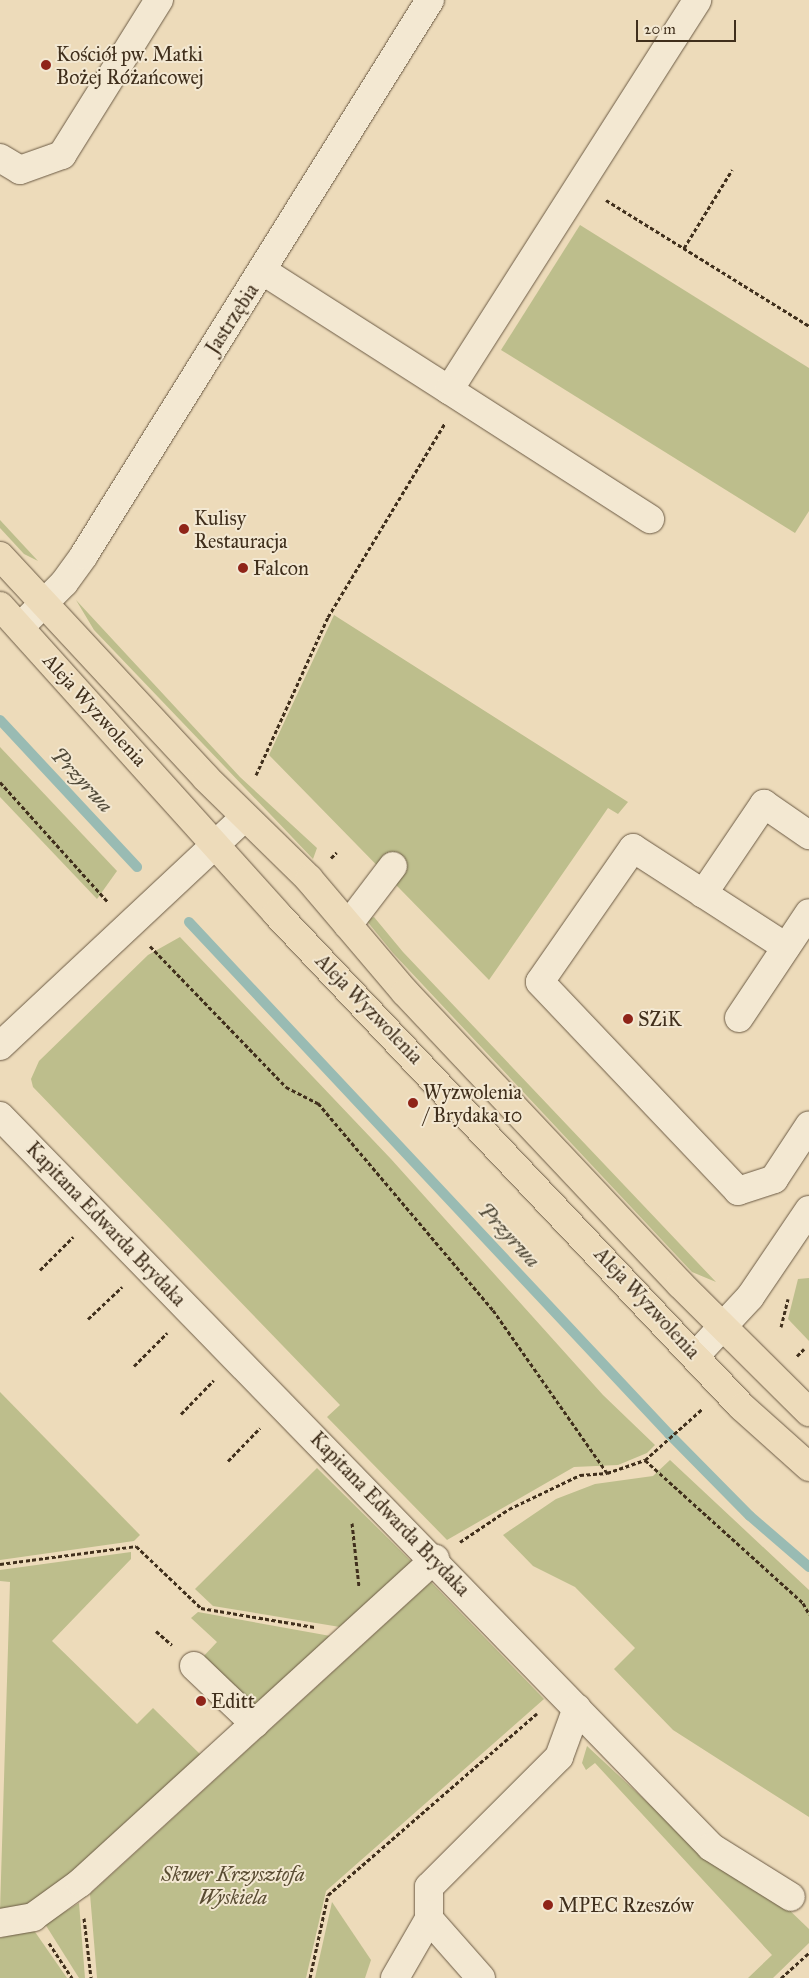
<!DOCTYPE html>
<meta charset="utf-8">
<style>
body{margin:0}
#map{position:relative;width:809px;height:1978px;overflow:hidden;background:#eddbba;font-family:"IM FELL Great Primer",serif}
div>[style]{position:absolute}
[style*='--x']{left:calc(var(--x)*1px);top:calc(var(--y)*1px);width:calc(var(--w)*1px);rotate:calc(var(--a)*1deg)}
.green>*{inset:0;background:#bdbe8c}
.stream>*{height:10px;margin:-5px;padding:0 5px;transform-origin:5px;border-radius:5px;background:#99bbb3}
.path>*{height:3px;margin-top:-1.5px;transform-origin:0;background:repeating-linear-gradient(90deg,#402f1c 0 4px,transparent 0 6.5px)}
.roads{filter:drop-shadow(0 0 1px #6b5a44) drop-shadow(0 0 1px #6b5a44)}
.minor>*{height:28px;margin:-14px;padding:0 14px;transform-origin:14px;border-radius:14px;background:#f3e8d2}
.major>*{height:28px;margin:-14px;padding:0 14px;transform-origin:14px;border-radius:14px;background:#eddbba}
.dots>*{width:14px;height:14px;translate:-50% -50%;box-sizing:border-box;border:2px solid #f3e8d2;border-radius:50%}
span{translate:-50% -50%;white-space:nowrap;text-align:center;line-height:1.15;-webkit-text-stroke:4px #f3e8d2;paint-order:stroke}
.poi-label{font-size:20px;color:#402f1c}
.left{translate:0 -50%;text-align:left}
.street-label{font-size:20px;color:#402f1c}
.park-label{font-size:20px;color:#594c32;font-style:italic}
.water-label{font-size:21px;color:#524b3a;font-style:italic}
.scale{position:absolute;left:636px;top:20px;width:100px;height:22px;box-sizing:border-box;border:2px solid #402f1c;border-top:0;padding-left:6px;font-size:15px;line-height:18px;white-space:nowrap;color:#402f1c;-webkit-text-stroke:4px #f3e8d2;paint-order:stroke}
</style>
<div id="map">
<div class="green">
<div style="clip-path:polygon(580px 225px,809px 368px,809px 511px,795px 533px,501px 350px)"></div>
<div style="clip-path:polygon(0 520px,38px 561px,24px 554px,0 528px)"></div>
<div style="clip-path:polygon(76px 600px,240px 777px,317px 848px,313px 859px,94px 630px)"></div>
<div style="clip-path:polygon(334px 615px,628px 802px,618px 814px,608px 808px,489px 980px,269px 755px)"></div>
<div style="clip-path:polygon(0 747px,117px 871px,97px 899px,0 797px)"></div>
<div style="clip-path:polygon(374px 917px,403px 952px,716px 1282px,692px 1272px,393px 953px,366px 920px)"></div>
<div style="clip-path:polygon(180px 937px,391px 1159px,603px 1395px,655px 1445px,647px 1453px,618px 1465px,574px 1467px,447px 1540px,327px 1417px,340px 1405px,33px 1087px,31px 1079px,39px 1061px,148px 955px)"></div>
<div style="clip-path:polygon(809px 1278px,809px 1341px,788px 1319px,798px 1279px)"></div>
<div style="clip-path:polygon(0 1392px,140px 1535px,134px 1541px,0 1560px)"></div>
<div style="clip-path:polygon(670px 1460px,809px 1590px,809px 1817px,673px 1730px,614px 1669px,635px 1648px,575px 1587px,533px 1566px,503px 1535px,556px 1499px,595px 1484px,653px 1476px)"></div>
<div style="clip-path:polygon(317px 1468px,414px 1564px,346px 1628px,213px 1606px,195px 1589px)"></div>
<div style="clip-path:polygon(131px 1552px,131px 1559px,52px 1641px,137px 1724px,153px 1708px,204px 1758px,35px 1904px,0 1911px,10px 1582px,0 1581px,0 1570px)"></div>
<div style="clip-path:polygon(431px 1582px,544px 1699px,326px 1891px,306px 1978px,97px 1978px,90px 1894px)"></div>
<div style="clip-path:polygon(198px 1612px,336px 1637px,256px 1710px,201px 1659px,217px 1642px,191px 1618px)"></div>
<div style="clip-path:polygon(587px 1746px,705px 1856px,784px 1905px,809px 1929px,809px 1943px,773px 1978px,748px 1978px,772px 1955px,595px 1763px,586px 1770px,582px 1763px)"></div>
<div style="clip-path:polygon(332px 1902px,371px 1960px,365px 1978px,315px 1978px)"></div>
<div style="clip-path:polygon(79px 1903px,85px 1978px,79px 1978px,45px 1924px)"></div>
<div style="clip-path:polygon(33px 1929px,67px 1978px,0 1978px,0 1938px)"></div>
</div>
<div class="stream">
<div style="--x:0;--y:720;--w:201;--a:47"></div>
<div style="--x:189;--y:922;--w:702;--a:46.85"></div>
<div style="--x:669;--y:1434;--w:115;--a:45.4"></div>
<div style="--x:750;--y:1516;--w:78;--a:40.8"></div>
</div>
<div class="path">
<div style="--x:606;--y:200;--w:239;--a:31.8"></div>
<div style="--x:684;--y:248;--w:92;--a:-58.4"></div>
<div style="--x:256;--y:775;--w:174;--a:-65.5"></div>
<div style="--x:328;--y:617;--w:227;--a:-58.9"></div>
<div style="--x:0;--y:782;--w:161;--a:48"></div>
<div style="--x:331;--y:858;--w:8;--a:-45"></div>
<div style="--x:150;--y:946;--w:196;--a:46"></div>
<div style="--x:286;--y:1087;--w:36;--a:27"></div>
<div style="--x:318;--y:1103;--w:271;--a:49.8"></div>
<div style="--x:493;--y:1310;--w:199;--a:55"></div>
<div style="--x:40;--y:1270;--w:47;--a:-45"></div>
<div style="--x:88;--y:1319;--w:47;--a:-43.3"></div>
<div style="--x:781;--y:1327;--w:29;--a:-76"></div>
<div style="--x:797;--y:1356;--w:10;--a:-45"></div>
<div style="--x:134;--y:1366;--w:47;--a:-45"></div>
<div style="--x:181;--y:1414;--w:47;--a:-45.9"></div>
<div style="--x:645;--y:1460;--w:213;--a:42.1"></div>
<div style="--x:803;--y:1603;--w:13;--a:61"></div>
<div style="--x:228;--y:1461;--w:46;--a:-45.9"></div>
<div style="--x:352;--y:1523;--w:63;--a:83.7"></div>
<div style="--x:460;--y:1542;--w:59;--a:-34"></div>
<div style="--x:509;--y:1509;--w:79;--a:-25.6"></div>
<div style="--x:580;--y:1475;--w:27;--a:-4"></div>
<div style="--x:607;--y:1473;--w:40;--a:-18.9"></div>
<div style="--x:645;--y:1460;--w:76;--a:-41.8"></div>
<div style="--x:0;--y:1564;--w:137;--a:-7.5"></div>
<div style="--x:136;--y:1546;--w:90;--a:43.6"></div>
<div style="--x:201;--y:1608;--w:115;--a:9.5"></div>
<div style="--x:156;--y:1631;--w:21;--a:41"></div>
<div style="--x:84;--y:1918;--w:60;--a:83.3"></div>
<div style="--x:49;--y:1943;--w:42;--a:56.7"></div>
<div style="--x:310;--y:1978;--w:85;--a:-77.8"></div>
<div style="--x:328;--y:1895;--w:277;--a:-41"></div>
<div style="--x:781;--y:1978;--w:38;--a:-42"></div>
</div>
<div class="roads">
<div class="minor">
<div style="--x:0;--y:158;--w:23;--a:31"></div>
<div style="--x:20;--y:170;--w:45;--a:-19.7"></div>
<div style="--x:62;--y:155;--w:183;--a:-58"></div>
<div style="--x:263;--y:271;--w:221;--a:32.6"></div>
<div style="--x:449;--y:390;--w:462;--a:-57.5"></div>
<div style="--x:449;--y:390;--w:239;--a:32.7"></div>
<div style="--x:20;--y:627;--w:62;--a:-45"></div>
<div style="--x:64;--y:583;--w:34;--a:-54"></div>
<div style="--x:84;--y:555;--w:654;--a:-58.06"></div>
<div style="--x:703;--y:894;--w:109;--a:-55.9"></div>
<div style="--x:764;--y:804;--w:55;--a:34.6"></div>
<div style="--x:348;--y:925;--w:74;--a:-52.7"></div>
<div style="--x:786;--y:947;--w:182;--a:-147.1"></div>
<div style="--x:633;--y:848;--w:163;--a:124.8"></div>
<div style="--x:540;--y:982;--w:288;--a:46.5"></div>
<div style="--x:738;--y:1191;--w:38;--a:-18"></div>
<div style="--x:774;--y:1179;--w:64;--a:-56.6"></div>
<div style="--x:739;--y:1018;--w:126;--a:-56.3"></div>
<div style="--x:0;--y:1046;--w:335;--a:-43.1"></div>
<div style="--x:0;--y:1116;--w:1020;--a:45.79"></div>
<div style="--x:711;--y:1847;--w:94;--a:32"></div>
<div style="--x:697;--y:1354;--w:78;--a:-47.1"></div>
<div style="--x:750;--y:1297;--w:105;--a:-55.9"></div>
<div style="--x:194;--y:1666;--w:84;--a:43.6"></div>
<div style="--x:0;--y:1923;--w:34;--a:-10"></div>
<div style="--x:33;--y:1917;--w:58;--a:-35.9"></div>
<div style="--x:80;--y:1883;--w:481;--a:-42.4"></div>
<div style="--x:395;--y:1978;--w:68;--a:-60"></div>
<div style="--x:481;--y:1978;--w:79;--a:-131.4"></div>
<div style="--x:429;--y:1919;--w:32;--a:-90"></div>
<div style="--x:429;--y:1887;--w:184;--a:-45"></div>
<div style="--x:559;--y:1757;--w:52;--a:-69.8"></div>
</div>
<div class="major">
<div style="--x:0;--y:556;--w:303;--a:47.1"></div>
<div style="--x:206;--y:778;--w:144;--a:44.4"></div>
<div style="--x:309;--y:879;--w:148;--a:49.7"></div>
<div style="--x:405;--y:992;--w:401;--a:46.7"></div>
<div style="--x:680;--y:1284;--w:182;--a:44.8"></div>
<div style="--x:0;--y:606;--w:413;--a:48"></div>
<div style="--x:276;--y:913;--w:679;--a:46.67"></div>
<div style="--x:742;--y:1407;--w:90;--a:41.8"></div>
</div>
</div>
<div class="dots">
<div style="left:46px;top:65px;background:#8f2418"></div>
<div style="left:184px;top:529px;background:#8f2418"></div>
<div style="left:243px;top:568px;background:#8f2418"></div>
<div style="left:628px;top:1019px;background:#8f2418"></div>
<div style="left:413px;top:1103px;background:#8f2418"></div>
<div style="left:201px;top:1701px;background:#8f2418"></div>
<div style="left:548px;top:1905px;background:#8f2418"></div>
</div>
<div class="poi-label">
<span class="left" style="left:56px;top:66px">Kościół pw. Matki<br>Bożej Różańcowej</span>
<span class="left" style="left:194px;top:530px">Kulisy<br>Restauracja</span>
<span class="left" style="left:253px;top:568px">Falcon</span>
<span class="left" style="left:638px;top:1019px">SZiK</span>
<span class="left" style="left:423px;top:1104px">Wyzwolenia<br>/ Brydaka 10</span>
<span class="left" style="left:211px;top:1701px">Editt</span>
<span class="left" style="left:558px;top:1905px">MPEC Rzeszów</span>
</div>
<div class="street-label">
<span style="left:232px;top:319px;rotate:-57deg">Jastrzębia</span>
<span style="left:95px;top:710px;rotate:48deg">Aleja Wyzwolenia</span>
<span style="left:369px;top:1009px;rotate:46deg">Aleja Wyzwolenia</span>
<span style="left:106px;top:1224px;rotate:46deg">Kapitana Edwarda Brydaka</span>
<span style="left:647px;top:1303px;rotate:47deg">Aleja Wyzwolenia</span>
<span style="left:390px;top:1514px;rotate:46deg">Kapitana Edwarda Brydaka</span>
</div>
<div class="park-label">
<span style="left:233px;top:1886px">Skwer Krzysztofa<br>Wyskiela</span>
</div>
<div class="water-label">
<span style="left:82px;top:780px;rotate:47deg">Przyrwa</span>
<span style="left:509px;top:1235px;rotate:47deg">Przyrwa</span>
</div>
<div class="scale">20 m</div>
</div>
